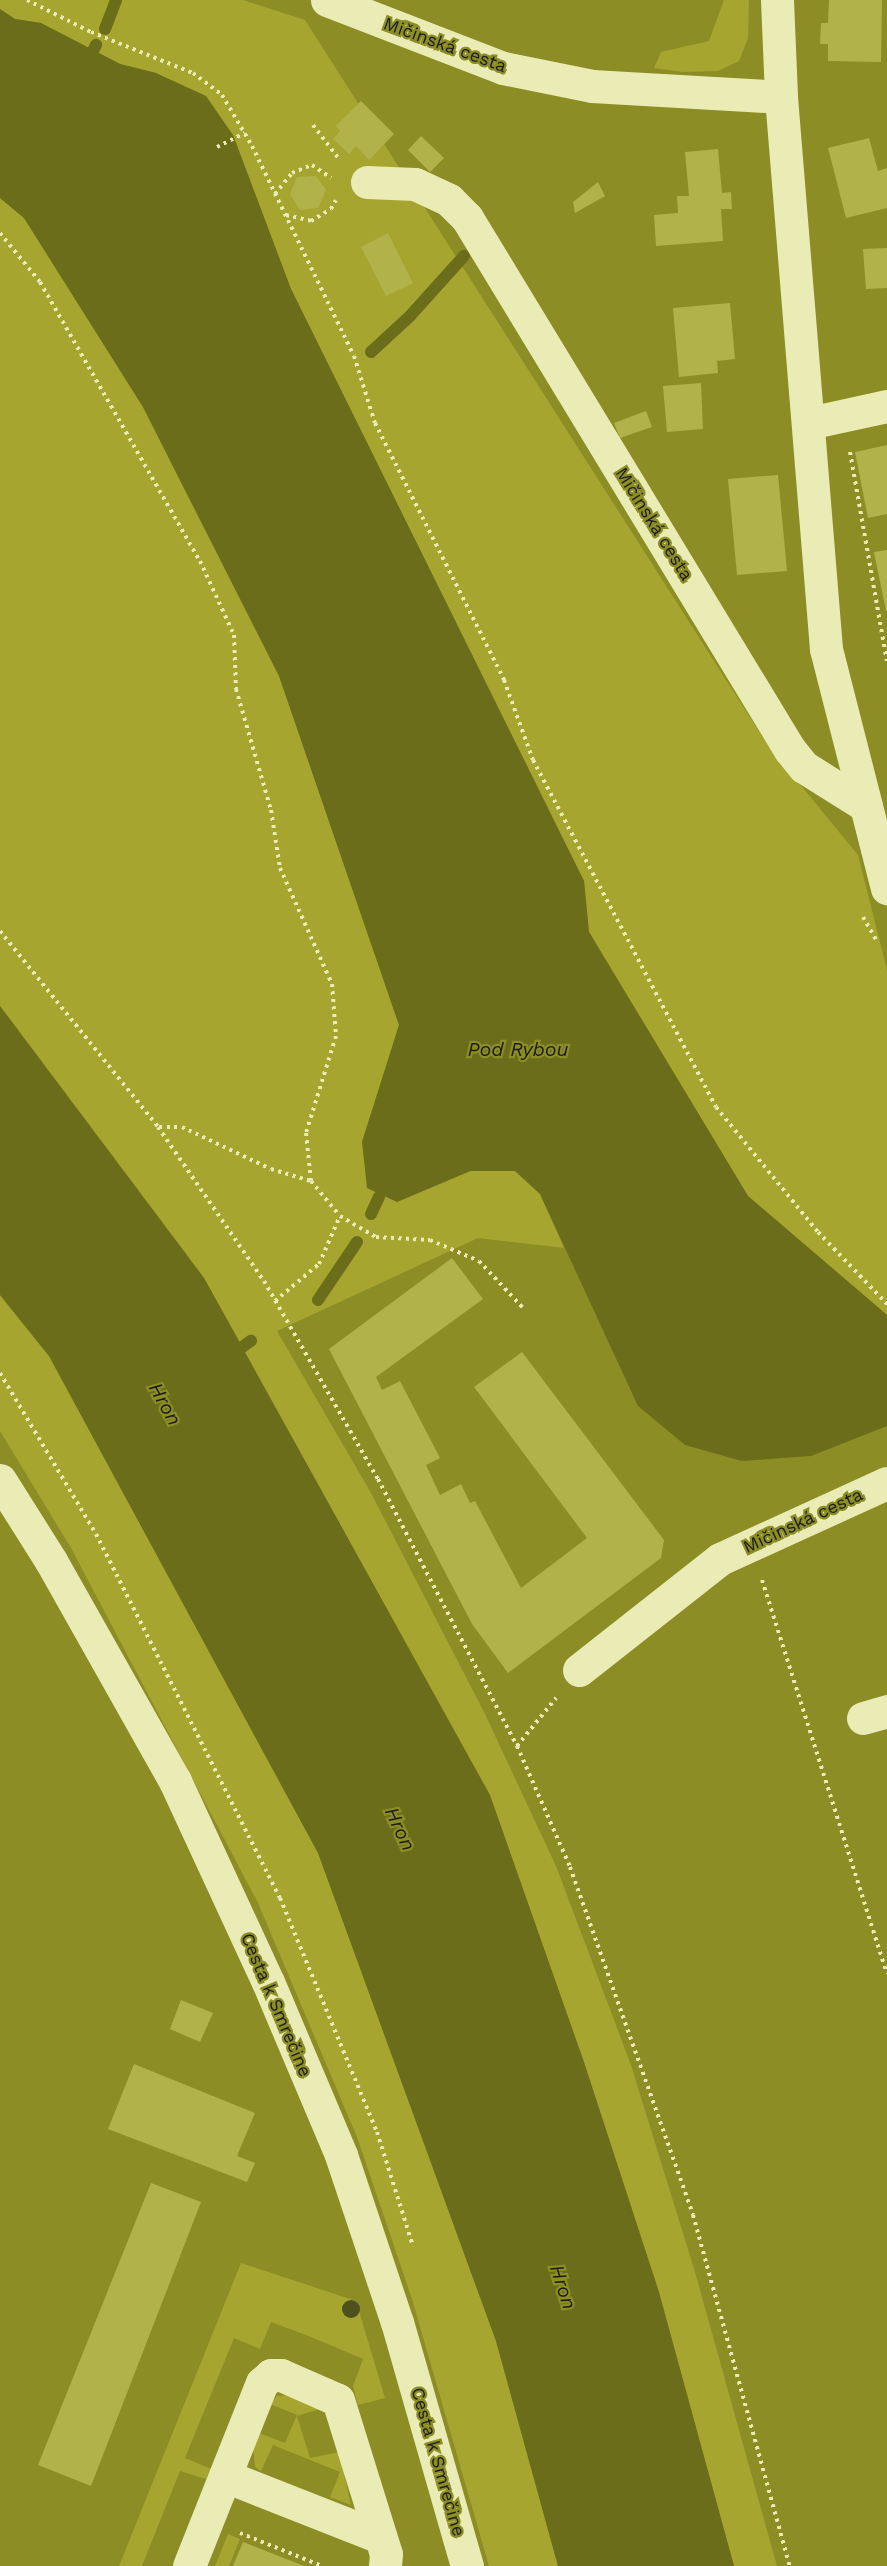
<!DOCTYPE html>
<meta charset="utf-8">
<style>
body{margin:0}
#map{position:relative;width:887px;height:2566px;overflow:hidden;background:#8c8d25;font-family:"Work Sans",sans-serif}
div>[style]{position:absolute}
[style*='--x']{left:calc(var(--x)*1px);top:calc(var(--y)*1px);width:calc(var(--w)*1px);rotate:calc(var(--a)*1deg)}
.green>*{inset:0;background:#a5a530}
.water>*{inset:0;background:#6b6d1a}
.stream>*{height:12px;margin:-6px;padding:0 6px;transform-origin:6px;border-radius:6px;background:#6b6d1a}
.building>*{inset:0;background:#b2b24a}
.path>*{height:4px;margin-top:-2px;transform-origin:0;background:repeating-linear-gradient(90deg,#ebebb5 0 3px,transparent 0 7.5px)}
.minor>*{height:33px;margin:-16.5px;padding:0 16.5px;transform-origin:16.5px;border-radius:16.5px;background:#ebebb5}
.trees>*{width:18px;height:18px;margin:-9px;border-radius:50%;background:#4f4f20}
span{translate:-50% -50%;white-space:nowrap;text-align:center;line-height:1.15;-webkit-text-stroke:4.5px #8c8d25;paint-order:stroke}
.street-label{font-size:18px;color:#1d1d1d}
.water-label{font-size:20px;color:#1c1c1a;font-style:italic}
</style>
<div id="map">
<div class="green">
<div style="clip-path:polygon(0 0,243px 0,305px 20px,767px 744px,858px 855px,887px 970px,887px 1315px,748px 1196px,589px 932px,584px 881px,291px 289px,233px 135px,156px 73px,120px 64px,41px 23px,15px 19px,0 9px)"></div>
<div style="clip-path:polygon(724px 0,749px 0,748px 38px,739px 61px,718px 71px,683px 72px,654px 68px,661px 52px,709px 41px)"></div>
<div style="clip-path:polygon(0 198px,24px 218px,143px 407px,279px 676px,399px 1025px,362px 1142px,397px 1202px,471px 1171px,515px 1171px,540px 1194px,564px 1248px,478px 1238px,277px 1331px,371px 1493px,484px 1712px,556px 1866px,631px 2065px,695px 2272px,777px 2566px,734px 2566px,654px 2277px,242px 1346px,204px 1278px,0 1006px)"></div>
<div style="clip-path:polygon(0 1295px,49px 1356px,318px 1853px,496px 2341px,558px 2566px,489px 2566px,412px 2299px,357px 2137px,258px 1903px,71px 1548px,0 1431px)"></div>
<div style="clip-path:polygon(241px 2263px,356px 2301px,385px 2398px,358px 2405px,353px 2386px,363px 2359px,311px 2337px,271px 2322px,260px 2349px,234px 2338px,185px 2458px,211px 2469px,206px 2479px,180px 2471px,142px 2566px,119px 2566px)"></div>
<div style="clip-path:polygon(286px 2395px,320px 2409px,297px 2416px,310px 2458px,339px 2452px,351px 2505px,330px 2497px,340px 2472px,273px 2445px,261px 2471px,255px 2467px,253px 2448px,259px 2433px,285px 2443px,297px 2415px,270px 2404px,277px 2396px)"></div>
<div style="clip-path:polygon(228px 2534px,240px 2539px,229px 2566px,215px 2566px)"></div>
</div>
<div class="water">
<div style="clip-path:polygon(0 9px,15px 19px,41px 23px,120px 64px,156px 73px,206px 96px,233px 135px,291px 289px,584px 881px,589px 932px,748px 1196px,887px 1315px,887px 1426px,811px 1456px,742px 1461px,685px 1445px,638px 1406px,540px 1194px,515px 1171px,470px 1171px,397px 1202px,367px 1188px,362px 1142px,399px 1025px,279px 676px,143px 407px,24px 218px,0 198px)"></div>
<div style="clip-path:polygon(0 1006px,204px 1278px,490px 1795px,584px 2062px,659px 2292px,734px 2566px,558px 2566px,496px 2341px,318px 1853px,49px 1356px,0 1295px)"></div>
</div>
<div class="stream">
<div style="--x:105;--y:29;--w:31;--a:-69"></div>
<div style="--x:93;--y:51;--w:7;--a:-63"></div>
<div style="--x:371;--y:352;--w:53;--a:-42.7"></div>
<div style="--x:410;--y:316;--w:81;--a:-48"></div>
<div style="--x:371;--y:1214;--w:19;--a:-65"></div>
<div style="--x:318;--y:1300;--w:70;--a:-56.1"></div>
<div style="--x:230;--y:1356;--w:26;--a:-36"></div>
</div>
<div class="building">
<div style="clip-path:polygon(829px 0,882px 0,881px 62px,828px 61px,828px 44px,820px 44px,821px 23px,828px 23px)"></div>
<div style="clip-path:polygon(361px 101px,394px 134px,369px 160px,356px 146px,349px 154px,333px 139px,340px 131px,336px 126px)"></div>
<div style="clip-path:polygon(421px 136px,444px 158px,430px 172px,408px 150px)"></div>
<div style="clip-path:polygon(869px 138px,878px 171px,887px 168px,887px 208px,846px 218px,828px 148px)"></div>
<div style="clip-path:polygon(718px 149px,722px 193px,731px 192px,732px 209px,721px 209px,723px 241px,656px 246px,654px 215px,678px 213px,677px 196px,689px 196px,685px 152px)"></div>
<div style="clip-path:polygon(316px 176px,326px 190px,318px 208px,300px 210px,290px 194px,297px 177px)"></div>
<div style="clip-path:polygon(598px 182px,605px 196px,575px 213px,573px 202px)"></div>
<div style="clip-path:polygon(388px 233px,413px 283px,386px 296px,361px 247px)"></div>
<div style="clip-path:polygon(887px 248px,887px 288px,866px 289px,863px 249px)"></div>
<div style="clip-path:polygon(730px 303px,735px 359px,717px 361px,718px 373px,679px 377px,673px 308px)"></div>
<div style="clip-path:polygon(701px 383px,703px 429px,667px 432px,663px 386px)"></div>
<div style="clip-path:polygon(646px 411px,652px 427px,620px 438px,614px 423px)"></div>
<div style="clip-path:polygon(887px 445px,887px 514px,868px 518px,855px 452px)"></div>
<div style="clip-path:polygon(778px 475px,787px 571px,737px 575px,728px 479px)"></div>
<div style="clip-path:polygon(887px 550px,887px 611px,886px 611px,874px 552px)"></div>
<div style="clip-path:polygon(452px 1258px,483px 1299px,376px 1377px,382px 1390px,400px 1381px,440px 1458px,426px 1465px,440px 1495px,461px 1484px,470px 1503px,475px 1501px,521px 1588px,587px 1538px,474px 1387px,522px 1352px,664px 1540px,661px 1558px,508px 1673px,472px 1624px,329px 1349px)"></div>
<div style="clip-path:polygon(181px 2000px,213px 2013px,200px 2042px,170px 2029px)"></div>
<div style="clip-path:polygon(134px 2064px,255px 2113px,237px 2156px,255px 2163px,247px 2182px,108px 2129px)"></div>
<div style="clip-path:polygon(151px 2183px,201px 2202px,91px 2486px,38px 2465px)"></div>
<div style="clip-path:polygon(243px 2542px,304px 2566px,233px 2566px)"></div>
</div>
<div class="path">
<div style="--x:27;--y:0;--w:72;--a:26.6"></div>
<div style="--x:91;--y:32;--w:110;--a:21.9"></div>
<div style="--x:193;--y:73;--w:36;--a:37"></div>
<div style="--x:222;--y:95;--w:59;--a:59.5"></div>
<div style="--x:252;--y:146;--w:233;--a:64.1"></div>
<div style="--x:354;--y:356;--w:70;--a:72.6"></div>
<div style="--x:375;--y:423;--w:288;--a:63.3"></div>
<div style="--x:504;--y:680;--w:85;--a:70.1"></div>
<div style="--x:533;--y:760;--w:392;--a:62.2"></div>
<div style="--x:716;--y:1107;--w:161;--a:50.8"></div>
<div style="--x:818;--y:1232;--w:100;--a:46.2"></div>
<div style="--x:313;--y:125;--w:43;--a:52.6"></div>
<div style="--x:217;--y:147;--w:31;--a:-27"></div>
<div style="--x:275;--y:194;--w:27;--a:-51"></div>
<div style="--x:292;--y:173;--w:22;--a:-22"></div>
<div style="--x:312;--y:165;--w:23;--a:34"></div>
<div style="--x:286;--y:215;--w:26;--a:13"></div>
<div style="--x:311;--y:221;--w:23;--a:-31"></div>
<div style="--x:331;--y:209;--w:10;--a:-61"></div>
<div style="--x:0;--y:233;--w:63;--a:50.8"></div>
<div style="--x:40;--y:282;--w:322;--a:60.2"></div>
<div style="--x:200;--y:561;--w:81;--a:65.3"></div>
<div style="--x:234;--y:635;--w:54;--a:87.9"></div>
<div style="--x:236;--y:689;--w:126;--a:73.9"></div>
<div style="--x:271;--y:810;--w:59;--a:81.2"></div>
<div style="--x:280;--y:868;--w:127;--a:65.9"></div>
<div style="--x:332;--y:984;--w:52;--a:85.6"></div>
<div style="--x:336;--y:1036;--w:102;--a:107.2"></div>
<div style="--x:306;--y:1133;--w:48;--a:84.1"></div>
<div style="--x:850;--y:452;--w:212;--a:80"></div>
<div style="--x:863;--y:917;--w:28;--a:60"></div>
<div style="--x:0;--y:931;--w:252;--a:51.1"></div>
<div style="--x:158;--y:1127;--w:187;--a:55.5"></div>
<div style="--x:264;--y:1281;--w:228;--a:60.1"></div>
<div style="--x:378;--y:1479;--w:301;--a:62.5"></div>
<div style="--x:517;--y:1746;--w:132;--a:66.3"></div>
<div style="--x:570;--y:1867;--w:369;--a:70.5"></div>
<div style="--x:693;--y:2215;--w:364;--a:74.6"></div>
<div style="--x:159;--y:1127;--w:23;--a:0"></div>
<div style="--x:182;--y:1127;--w:98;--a:25.3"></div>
<div style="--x:271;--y:1169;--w:42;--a:16.7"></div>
<div style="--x:311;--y:1181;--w:45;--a:50.4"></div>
<div style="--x:340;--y:1216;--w:42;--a:30.3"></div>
<div style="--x:376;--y:1237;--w:54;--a:3.2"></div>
<div style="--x:430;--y:1240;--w:53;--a:23.2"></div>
<div style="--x:479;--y:1261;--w:67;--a:46.8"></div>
<div style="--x:275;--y:1301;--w:57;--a:-40.1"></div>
<div style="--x:319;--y:1264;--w:52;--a:-66.4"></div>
<div style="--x:0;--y:1373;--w:187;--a:59.2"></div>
<div style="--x:96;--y:1534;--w:408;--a:63.2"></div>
<div style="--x:280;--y:1898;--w:253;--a:67.5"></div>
<div style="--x:377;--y:2132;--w:120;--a:72.5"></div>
<div style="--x:762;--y:1580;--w:413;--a:72.4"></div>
<div style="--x:517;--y:1746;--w:62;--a:-50.9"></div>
<div style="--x:240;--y:2533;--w:88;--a:21.9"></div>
</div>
<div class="minor">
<div style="--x:327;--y:0;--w:189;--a:21.1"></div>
<div style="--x:503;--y:68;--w:91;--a:11.4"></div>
<div style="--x:592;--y:86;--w:189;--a:3.3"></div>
<div style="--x:777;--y:0;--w:97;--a:87.6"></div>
<div style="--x:781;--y:97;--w:554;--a:85.34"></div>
<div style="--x:826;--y:649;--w:247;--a:75.7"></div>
<div style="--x:367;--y:182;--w:48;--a:2.4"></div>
<div style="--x:415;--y:184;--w:38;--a:25"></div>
<div style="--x:449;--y:200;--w:25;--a:45"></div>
<div style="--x:467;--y:218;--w:622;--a:58.74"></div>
<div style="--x:790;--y:750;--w:22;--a:51"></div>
<div style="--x:804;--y:767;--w:73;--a:32.2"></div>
<div style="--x:809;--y:423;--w:80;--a:-12.3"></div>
<div style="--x:0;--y:1480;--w:96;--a:57.8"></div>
<div style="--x:51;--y:1561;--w:253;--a:60.6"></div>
<div style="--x:175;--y:1781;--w:221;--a:65.2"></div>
<div style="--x:268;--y:1982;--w:188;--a:67.1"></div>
<div style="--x:341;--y:2155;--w:176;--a:71.5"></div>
<div style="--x:397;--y:2322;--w:254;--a:74"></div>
<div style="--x:579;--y:1670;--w:179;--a:-38.2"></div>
<div style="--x:720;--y:1559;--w:183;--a:-24.5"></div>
<div style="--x:863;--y:1718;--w:25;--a:-16"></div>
<div style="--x:225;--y:2476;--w:167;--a:21.5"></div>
<div style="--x:189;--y:2566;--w:197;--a:-68.3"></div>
<div style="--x:262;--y:2383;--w:12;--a:-42"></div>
<div style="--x:271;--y:2375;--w:10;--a:0"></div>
<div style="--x:281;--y:2375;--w:62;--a:23.7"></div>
<div style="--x:338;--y:2400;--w:161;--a:72.7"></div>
<div style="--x:386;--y:2554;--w:12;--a:95"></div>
</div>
<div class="trees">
<div style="left:351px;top:2309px"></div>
</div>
<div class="street-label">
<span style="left:445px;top:45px;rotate:20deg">Mičinská cesta</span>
<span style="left:654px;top:524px;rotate:58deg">Mičinská cesta</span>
<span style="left:803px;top:1521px;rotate:-25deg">Mičinská cesta</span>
<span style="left:276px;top:2005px;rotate:67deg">Cesta k Smrečine</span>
<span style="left:438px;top:2462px;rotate:74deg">Cesta k Smrečine</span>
</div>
<div class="water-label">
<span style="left:518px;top:1049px">Pod Rybou</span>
<span style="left:165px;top:1404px;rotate:61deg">Hron</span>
<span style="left:400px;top:1829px;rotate:65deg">Hron</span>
<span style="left:563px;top:2287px;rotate:72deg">Hron</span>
</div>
</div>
